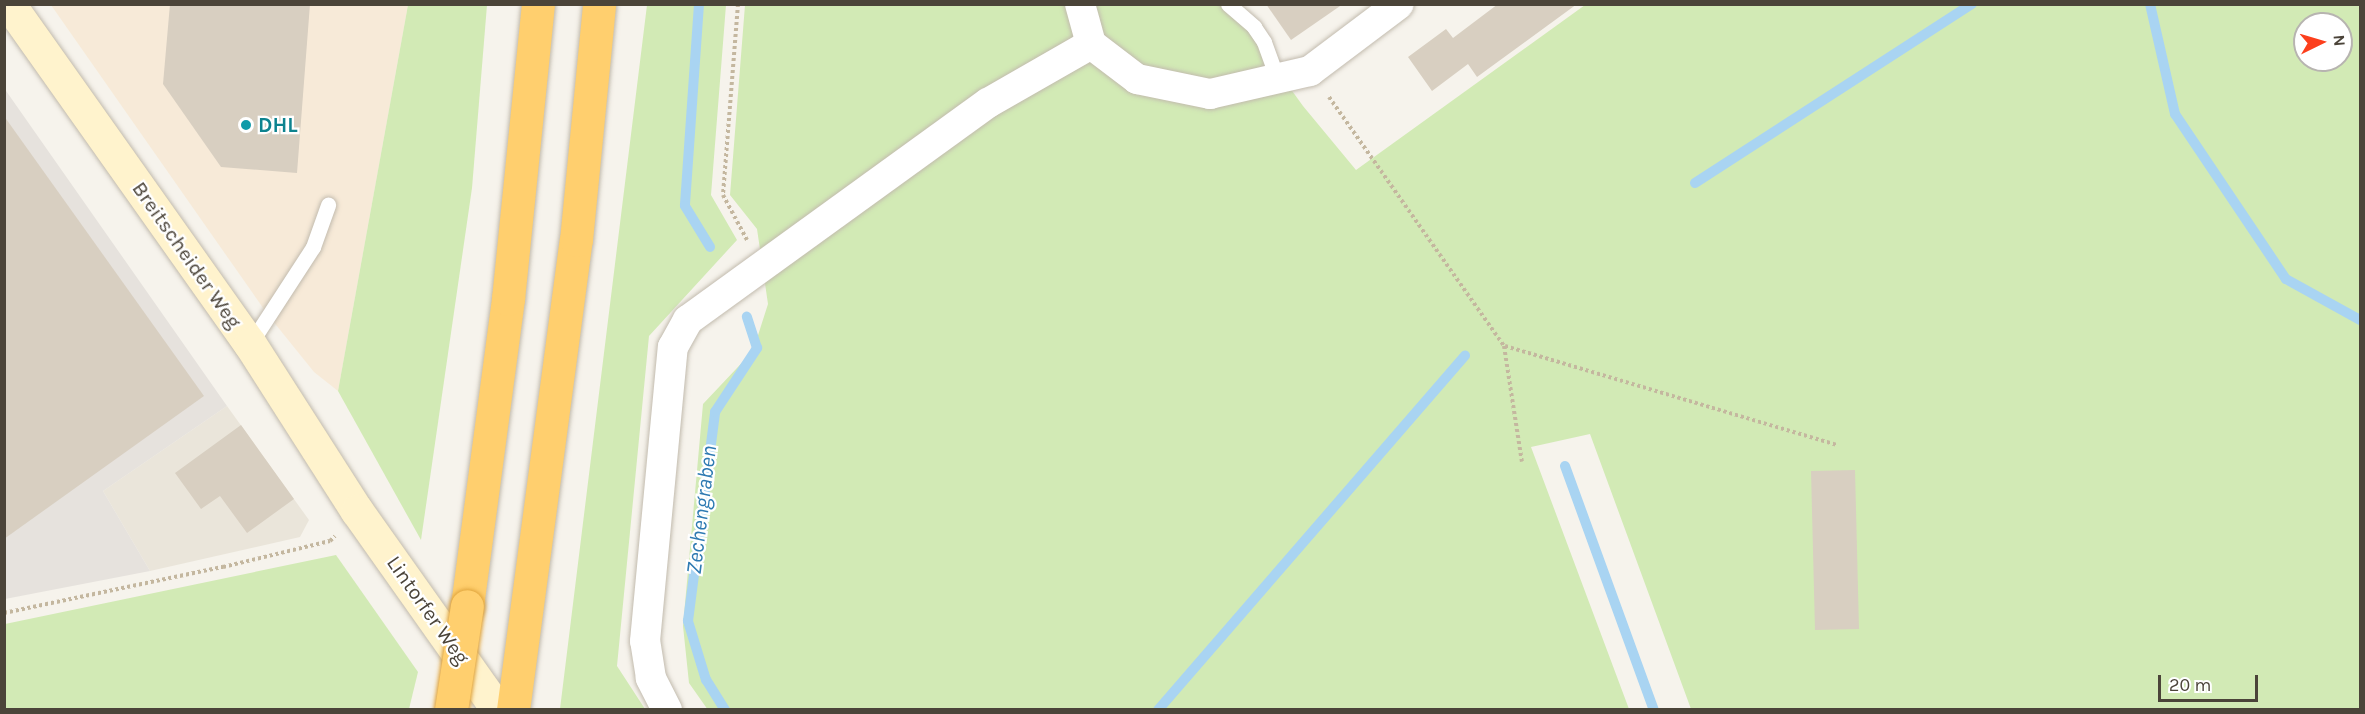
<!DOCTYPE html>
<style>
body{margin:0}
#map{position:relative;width:2365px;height:714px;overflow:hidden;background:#f6f3ec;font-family:Karla,sans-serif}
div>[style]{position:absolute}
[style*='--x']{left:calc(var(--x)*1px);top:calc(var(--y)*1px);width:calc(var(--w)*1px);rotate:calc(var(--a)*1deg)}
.residential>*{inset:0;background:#eae5da}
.commercial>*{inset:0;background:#f7ead8}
.industrial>*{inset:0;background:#e6e2dd}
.green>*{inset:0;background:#d2eab5}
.stream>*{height:10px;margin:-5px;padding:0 5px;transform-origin:5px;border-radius:5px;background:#a9d4f2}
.building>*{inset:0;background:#d8cfc1}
.path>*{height:4px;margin-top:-2px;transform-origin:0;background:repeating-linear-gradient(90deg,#c4b79f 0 3px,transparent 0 6px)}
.roads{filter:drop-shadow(0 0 2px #c2bbae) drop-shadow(0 0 2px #c2bbae)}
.service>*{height:15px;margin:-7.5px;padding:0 7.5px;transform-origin:7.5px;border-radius:7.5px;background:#fff}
.minor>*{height:30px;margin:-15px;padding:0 15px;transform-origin:15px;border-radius:15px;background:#fff}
.secondary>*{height:33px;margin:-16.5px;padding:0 16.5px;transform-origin:16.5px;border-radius:16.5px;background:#fff3cd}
.motorway>*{height:33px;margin:-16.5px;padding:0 16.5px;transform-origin:16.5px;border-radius:16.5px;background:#ffcf6e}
.bridges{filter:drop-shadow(0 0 2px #e0a43c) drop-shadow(0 0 2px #e0a43c)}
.motorway-bridge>*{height:33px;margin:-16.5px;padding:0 16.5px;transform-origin:16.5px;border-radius:16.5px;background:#ffcf6e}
.dots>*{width:16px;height:16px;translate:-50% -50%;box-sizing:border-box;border:3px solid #fff;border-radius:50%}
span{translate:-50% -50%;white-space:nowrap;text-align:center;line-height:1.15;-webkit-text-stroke:4.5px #fff;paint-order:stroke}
.culture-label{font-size:21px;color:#0d838f;font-weight:700}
.left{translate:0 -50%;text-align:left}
.street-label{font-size:21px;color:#4b4439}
.water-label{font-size:22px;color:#2e7ab2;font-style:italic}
.frame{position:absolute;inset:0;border:6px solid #4b4439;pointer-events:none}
.north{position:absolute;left:2293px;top:12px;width:60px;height:60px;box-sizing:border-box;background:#fff;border:2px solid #b7b4b0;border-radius:50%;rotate:85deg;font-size:16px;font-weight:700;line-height:24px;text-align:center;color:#4b4439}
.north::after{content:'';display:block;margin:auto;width:21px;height:27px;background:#fc3f1d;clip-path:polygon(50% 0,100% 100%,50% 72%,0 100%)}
.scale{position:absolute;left:2158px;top:675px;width:100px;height:27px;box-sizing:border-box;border:3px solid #4b4439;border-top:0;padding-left:8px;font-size:18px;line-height:21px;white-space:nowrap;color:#4b4439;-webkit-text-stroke:4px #fff;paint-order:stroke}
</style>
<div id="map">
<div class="residential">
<div style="clip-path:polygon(227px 406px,309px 520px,300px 537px,150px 571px,103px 491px)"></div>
</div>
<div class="commercial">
<div style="clip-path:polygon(51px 5px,408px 5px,338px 391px,314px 372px,268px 315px)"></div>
</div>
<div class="industrial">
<div style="clip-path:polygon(4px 88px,227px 406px,103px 491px,150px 571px,5px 599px)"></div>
</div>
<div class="green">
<div style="clip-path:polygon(408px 5px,487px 5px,472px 188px,421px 540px,338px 391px)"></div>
<div style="clip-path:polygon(647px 5px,726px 5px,711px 195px,737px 240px,649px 336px,617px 666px,645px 709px,560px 709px)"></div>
<div style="clip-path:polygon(evenodd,745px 5px,1230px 5px,1303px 106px,1356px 170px,1585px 5px,2360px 5px,2360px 709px,1691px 709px,1590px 434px,1531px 447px,1629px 709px,708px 710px,689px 683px,683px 626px,703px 404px,753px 351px,768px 304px,757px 229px,730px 195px,745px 5px,2305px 24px,2341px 24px,2341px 60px,2305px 60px,2305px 24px)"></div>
<div style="clip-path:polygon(336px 555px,418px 672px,409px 709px,5px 709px,5px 624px)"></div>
</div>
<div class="stream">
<div style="--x:699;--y:4;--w:202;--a:94"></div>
<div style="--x:685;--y:206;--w:48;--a:58.6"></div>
<div style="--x:2150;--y:4;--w:113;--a:77.2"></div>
<div style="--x:2175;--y:114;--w:199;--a:56.1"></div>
<div style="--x:2286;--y:279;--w:85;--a:29"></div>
<div style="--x:1695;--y:183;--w:330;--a:-32.9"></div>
<div style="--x:1565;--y:466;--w:260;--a:70"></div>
<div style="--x:725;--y:710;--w:36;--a:-122"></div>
<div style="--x:706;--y:680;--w:62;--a:-107"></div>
<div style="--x:688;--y:621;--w:211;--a:-82.6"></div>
<div style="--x:715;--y:412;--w:77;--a:-56.7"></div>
<div style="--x:757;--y:348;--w:33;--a:-108"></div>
<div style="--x:1158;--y:710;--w:469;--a:-49.1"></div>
</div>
<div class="building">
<div style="clip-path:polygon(170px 4px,310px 4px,297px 173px,221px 167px,163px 84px)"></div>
<div style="clip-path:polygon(1266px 4px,1343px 4px,1291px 40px)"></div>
<div style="clip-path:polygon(1498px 4px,1577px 4px,1477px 77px,1468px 64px,1432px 91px,1408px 57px,1446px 29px,1453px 38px)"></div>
<div style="clip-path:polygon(4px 116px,204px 396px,4px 539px)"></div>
<div style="clip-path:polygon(241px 425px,294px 499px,247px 533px,220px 496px,201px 509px,175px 473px)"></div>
<div style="clip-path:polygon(1855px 470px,1859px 629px,1815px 630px,1811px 471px)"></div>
</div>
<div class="path">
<div style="--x:738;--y:4;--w:192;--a:94.5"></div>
<div style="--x:723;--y:195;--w:51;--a:61.9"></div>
<div style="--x:1329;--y:97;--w:304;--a:54.9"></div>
<div style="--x:1504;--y:346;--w:117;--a:81.2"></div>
<div style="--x:1505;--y:346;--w:347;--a:16.6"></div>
<div style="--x:4;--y:613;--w:224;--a:-11.9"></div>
<div style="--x:223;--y:567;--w:110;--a:-13.7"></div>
<div style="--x:330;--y:541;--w:7;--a:-45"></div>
</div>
<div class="roads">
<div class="service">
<div style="--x:1228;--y:4;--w:35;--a:41"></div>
<div style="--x:1254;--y:27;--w:18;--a:56"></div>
<div style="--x:1264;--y:42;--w:38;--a:70"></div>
<div style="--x:250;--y:344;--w:116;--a:-57"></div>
<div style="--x:313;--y:247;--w:45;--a:-70.3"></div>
</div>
<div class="minor">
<div style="--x:1080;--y:4;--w:41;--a:74.6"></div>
<div style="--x:667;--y:710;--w:36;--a:-117"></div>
<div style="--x:651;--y:678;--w:37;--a:-99"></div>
<div style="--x:645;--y:641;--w:295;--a:-84.6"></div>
<div style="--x:673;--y:347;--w:31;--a:-61"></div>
<div style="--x:688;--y:320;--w:370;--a:-35.9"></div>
<div style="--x:988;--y:103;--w:119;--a:-29.8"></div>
<div style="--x:1091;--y:44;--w:58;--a:37.3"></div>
<div style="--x:1137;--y:79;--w:75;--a:11.6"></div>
<div style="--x:1210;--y:94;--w:103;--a:-13"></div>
<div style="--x:1310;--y:71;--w:111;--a:-37"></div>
</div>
<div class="secondary">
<div style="--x:9;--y:4;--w:417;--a:54.7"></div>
<div style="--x:250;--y:344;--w:198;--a:57.4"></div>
<div style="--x:357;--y:511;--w:244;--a:54.7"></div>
</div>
<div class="motorway">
<div style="--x:467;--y:606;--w:310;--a:-82.4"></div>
<div style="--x:508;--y:299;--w:297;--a:-84.2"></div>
<div style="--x:513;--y:710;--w:474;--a:-82.4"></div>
<div style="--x:576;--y:240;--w:237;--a:-84.4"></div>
</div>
</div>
<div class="bridges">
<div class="motorway-bridge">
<div style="--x:451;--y:710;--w:105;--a:-81.3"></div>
</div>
</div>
<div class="dots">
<div style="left:246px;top:125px;background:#0f9aa8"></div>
</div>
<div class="culture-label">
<span class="left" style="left:258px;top:125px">DHL</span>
</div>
<div class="street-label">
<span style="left:187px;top:255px;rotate:55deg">Breitscheider Weg</span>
<span style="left:428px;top:610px;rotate:55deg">Lintorfer Weg</span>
</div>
<div class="water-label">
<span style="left:702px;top:510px;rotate:-83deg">Zechengraben</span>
</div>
<div class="frame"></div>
<div class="north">N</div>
<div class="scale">20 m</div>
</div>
